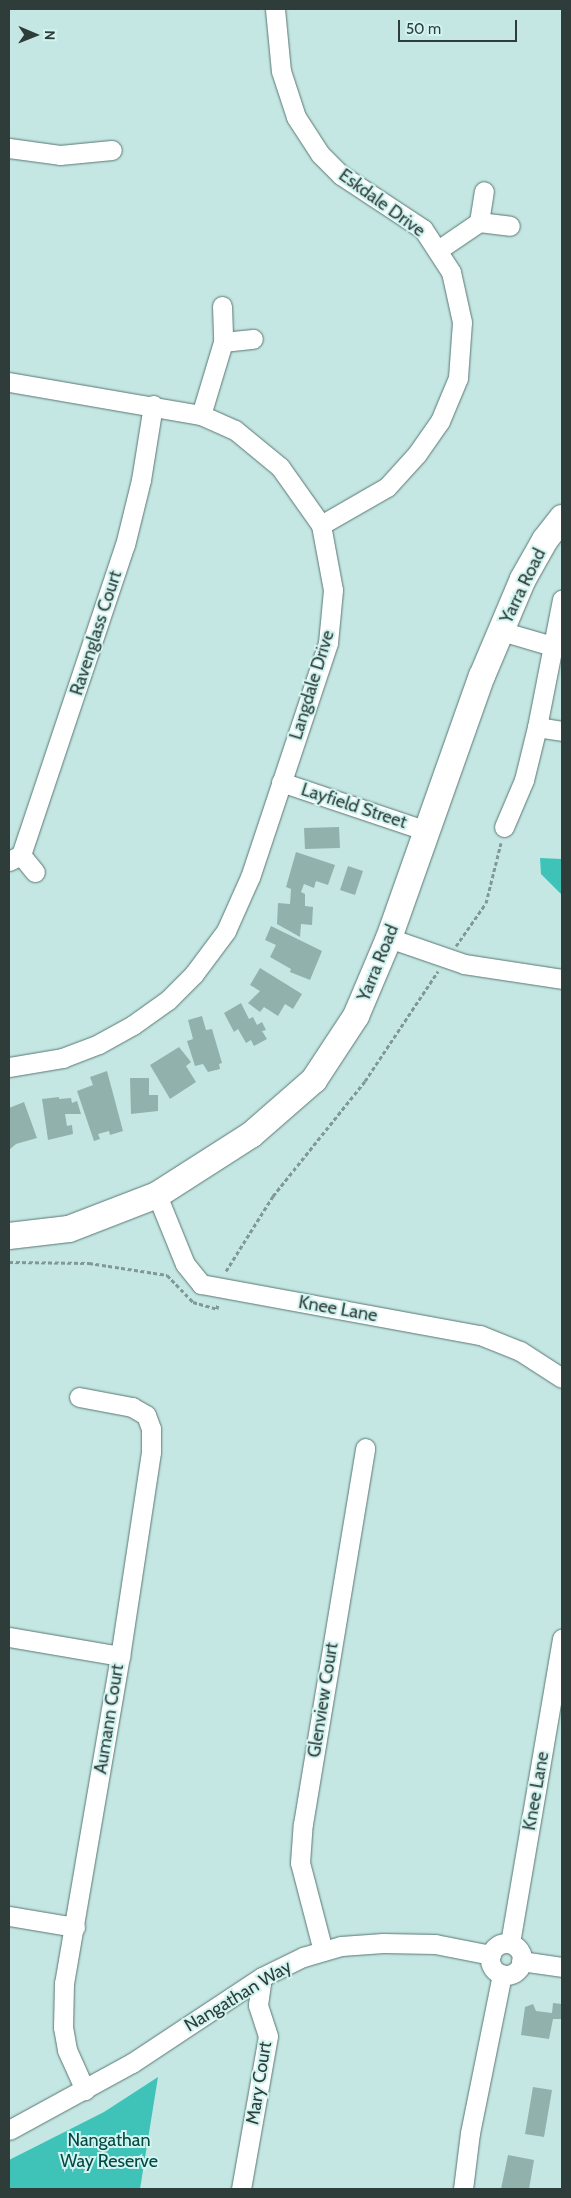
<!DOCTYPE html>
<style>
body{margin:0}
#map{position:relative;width:571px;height:2198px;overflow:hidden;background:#c5e7e3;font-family:Cabin,sans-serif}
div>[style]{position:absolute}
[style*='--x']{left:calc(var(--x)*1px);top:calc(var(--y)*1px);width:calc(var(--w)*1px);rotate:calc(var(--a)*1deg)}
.green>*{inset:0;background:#3fc3b9}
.building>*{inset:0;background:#91b1ad}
.path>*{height:3px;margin-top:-1.5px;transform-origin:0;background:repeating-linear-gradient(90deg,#809995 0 4px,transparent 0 6.5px)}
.roads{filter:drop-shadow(0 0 1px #597774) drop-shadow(0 0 1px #597774)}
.minor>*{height:19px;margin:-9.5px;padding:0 9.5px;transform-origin:9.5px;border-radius:9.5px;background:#fff}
.minor>.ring{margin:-9.5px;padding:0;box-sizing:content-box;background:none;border:19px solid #fff;border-radius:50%}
.secondary>*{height:26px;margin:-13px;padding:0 13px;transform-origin:13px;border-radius:13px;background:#fff}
span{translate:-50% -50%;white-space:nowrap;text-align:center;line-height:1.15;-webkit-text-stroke:4px #d2f4f0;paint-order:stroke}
.street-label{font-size:18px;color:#2e3c3a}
.park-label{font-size:18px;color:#024843}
.frame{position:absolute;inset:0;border:10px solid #2e3c3a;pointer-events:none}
.north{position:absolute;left:10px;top:10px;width:50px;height:50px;-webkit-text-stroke:4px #d2f4f0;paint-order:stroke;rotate:91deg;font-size:14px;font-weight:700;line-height:20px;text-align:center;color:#2e3c3a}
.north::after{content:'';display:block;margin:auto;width:18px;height:22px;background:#2e3c3a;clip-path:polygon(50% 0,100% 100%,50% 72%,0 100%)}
.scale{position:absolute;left:398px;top:20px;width:119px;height:22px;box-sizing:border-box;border:2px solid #2e3c3a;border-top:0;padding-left:6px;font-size:15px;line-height:18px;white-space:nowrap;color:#2e3c3a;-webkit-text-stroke:4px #d2f4f0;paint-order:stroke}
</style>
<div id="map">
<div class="green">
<div style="clip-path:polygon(540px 858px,562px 859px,562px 895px,541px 874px)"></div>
<div style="clip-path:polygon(158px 2077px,140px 2189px,9px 2189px,9px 2160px,104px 2112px)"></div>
</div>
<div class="building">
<div style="clip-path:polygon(339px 827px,340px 848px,305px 849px,304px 828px)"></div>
<div style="clip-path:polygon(296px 852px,335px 865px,328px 885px,316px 881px,314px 888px,304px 884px,301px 892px,305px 894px,305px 906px,313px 907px,312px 925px,301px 924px,300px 937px,277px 924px,278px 903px,290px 904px,291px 889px,286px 887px)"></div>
<div style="clip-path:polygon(348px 866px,363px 871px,355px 895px,340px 890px)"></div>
<div style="clip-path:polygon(271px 926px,322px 951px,310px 980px,290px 972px,291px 969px,270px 957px,276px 945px,265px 940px)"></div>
<div style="clip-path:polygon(260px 968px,302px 994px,293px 1009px,285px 1004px,278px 1016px,264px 1007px,260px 1012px,248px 1003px,260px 991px,250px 985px)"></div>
<div style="clip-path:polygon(241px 1003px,249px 1019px,253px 1017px,257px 1025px,262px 1022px,266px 1030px,262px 1031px,267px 1039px,254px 1046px,251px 1040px,246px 1043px,238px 1029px,234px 1032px,224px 1013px)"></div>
<div style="clip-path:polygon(202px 1016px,206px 1030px,212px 1029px,222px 1063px,219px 1064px,220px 1069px,208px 1072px,203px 1064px,195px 1066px,187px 1041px,193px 1039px,188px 1020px)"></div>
<div style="clip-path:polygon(179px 1047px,191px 1062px,186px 1066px,196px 1082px,170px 1099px,150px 1065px)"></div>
<div style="clip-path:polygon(107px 1071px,123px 1131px,110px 1135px,109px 1131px,98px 1134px,100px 1139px,94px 1141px,77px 1091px,93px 1085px,90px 1077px)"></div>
<div style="clip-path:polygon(130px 1078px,149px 1078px,149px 1095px,158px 1095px,158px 1111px,131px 1114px)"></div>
<div style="clip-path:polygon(59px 1097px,59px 1099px,71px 1098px,72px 1103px,77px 1101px,81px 1114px,65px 1114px,67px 1126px,72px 1125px,73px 1134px,48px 1140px,42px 1099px)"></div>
<div style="clip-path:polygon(24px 1102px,37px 1138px,16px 1144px,9px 1150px,9px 1108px)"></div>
<div style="clip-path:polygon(553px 2003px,562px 2004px,562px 2019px,553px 2019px,549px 2039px,521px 2035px,525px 2007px,533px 2004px,536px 2011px,552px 2013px)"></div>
<div style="clip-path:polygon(533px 2087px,552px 2090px,544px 2137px,525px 2134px)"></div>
<div style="clip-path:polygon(508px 2155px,534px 2160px,529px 2189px,501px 2189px)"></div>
</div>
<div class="path">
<div style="--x:456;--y:946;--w:52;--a:-55.1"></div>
<div style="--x:486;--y:903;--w:62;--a:-76"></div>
<div style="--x:9;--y:1262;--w:80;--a:0.7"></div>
<div style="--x:89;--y:1263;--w:79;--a:8.7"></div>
<div style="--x:167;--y:1275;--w:37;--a:46"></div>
<div style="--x:193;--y:1302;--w:25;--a:16"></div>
<div style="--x:217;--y:1309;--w:5;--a:-79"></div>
<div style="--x:226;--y:1271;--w:89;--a:-57.9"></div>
<div style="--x:273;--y:1196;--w:147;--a:-51.3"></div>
<div style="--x:365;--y:1081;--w:132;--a:-56.4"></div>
</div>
<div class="roads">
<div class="minor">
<div style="--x:275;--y:9;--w:62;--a:84.5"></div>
<div style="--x:281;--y:71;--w:48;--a:71.9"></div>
<div style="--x:296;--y:117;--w:44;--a:57"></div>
<div style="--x:320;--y:154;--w:30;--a:45"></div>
<div style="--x:341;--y:175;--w:98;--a:33.4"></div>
<div style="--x:423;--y:229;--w:51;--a:56.9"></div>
<div style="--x:451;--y:272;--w:51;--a:77.6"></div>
<div style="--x:462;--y:322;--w:56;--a:94.1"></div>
<div style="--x:458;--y:378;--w:47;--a:112.7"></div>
<div style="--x:440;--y:421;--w:40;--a:124.9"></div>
<div style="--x:417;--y:454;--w:45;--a:132.3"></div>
<div style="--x:387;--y:487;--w:76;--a:150.1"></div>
<div style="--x:9;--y:148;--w:51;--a:7.8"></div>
<div style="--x:60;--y:155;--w:52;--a:-5.5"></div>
<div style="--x:479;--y:222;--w:31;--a:-81"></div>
<div style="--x:438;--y:250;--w:50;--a:-34.3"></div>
<div style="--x:479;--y:222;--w:31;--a:7"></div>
<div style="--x:222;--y:306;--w:36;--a:88"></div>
<div style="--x:223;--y:342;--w:30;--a:-6"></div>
<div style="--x:9;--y:382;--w:195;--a:9.8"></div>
<div style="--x:201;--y:415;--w:37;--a:24"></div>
<div style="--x:235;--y:430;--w:58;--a:39.4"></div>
<div style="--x:280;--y:467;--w:71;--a:54.7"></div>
<div style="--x:321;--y:525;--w:66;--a:79.5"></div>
<div style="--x:333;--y:590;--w:53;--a:95.4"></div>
<div style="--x:328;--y:643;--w:247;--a:108.4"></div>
<div style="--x:250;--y:877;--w:59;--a:114"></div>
<div style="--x:226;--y:931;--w:54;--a:126.7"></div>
<div style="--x:194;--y:974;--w:37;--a:135"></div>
<div style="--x:168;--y:1000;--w:43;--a:144.5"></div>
<div style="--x:133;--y:1025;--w:39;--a:151"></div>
<div style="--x:99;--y:1044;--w:39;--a:159"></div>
<div style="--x:63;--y:1058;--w:55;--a:170.5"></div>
<div style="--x:201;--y:415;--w:76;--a:-73.2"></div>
<div style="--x:501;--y:631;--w:53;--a:16.4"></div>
<div style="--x:537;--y:727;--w:25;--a:9"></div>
<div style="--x:281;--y:782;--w:154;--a:18.6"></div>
<div style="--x:504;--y:827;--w:51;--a:-66.9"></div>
<div style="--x:524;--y:780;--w:55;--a:-76.2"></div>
<div style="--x:537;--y:727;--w:130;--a:-78.9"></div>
<div style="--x:21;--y:855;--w:327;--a:-71.5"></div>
<div style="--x:125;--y:545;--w:67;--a:-76.2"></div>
<div style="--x:141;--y:480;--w:76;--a:-80.9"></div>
<div style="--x:9;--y:861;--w:13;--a:-27"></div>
<div style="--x:21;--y:855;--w:22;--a:51"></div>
<div style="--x:389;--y:938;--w:79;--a:19.1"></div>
<div style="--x:464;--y:964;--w:99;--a:8.7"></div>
<div style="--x:157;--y:1195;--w:74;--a:67.9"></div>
<div style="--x:185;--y:1264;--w:26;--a:51"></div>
<div style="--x:201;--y:1284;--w:284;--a:10.4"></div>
<div style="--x:480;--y:1335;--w:43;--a:21.8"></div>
<div style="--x:520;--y:1351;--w:50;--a:32.7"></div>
<div style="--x:79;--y:1397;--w:54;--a:10.7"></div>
<div style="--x:132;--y:1407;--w:16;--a:30"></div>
<div style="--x:146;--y:1415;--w:15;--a:70"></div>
<div style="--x:151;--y:1429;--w:23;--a:90"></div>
<div style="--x:151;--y:1452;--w:206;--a:98.6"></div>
<div style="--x:120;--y:1656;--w:332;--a:99.7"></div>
<div style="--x:64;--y:1983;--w:44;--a:91.3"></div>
<div style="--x:63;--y:2027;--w:23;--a:80"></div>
<div style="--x:67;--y:2050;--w:44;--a:65.8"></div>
<div style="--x:9;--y:1637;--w:113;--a:9.7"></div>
<div style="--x:9;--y:1916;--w:67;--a:9.5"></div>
<div style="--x:510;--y:1943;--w:309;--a:-80.3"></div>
<div class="ring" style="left:490px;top:1943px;width:13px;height:13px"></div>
<div style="--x:323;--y:1951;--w:91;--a:-104.6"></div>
<div style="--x:300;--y:1863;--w:39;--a:-86"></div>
<div style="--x:303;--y:1824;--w:381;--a:-80.6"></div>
<div style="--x:521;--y:1961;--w:41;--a:8.3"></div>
<div style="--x:9;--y:2130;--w:140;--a:-28.6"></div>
<div style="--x:132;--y:2063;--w:156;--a:-33.5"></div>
<div style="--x:262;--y:1977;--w:46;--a:-26"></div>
<div style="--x:303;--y:1957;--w:40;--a:-16"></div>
<div style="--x:341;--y:1946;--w:42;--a:-4.1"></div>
<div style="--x:383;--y:1943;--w:52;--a:1.1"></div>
<div style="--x:435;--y:1944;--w:57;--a:11.1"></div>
<div style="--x:241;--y:2189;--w:155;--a:-80"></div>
<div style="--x:268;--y:2036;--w:33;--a:-108"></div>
<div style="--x:258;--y:2005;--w:28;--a:-82"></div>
<div style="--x:463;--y:2189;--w:56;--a:-82.9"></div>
<div style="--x:470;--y:2133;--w:162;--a:-78.6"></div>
</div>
<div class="secondary">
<div style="--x:9;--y:1236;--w:60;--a:-6.7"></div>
<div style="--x:69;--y:1229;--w:94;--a:-21.1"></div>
<div style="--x:157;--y:1195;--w:112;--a:-32.6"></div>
<div style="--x:251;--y:1135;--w:84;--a:-41.1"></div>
<div style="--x:314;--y:1080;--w:77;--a:-56.7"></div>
<div style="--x:356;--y:1016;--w:85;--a:-67.1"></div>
<div style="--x:389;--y:938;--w:278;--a:-70.5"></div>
<div style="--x:482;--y:676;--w:105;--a:-67.1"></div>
<div style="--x:523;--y:579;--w:45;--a:-60.6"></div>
<div style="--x:545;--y:540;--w:28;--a:-52"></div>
</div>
</div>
<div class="street-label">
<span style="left:382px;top:203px;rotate:36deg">Eskdale Drive</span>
<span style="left:523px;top:586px;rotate:-64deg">Yarra Road</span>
<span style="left:96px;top:633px;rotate:-72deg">Ravenglass Court</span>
<span style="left:312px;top:685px;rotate:-73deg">Langdale Drive</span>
<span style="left:354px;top:806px;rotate:18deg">Layfield Street</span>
<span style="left:378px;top:963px;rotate:-68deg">Yarra Road</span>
<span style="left:338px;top:1309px;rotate:10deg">Knee Lane</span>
<span style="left:323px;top:1700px;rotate:-81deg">Glenview Court</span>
<span style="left:109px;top:1719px;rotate:-81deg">Aumann Court</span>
<span style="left:536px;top:1791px;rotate:-80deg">Knee Lane</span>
<span style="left:238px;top:1996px;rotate:-31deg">Nangathan Way</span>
<span style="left:259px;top:2083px;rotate:-81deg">Mary Court</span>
</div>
<div class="park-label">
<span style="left:109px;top:2151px">Nangathan<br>Way Reserve</span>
</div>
<div class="frame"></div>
<div class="north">N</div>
<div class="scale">50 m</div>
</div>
